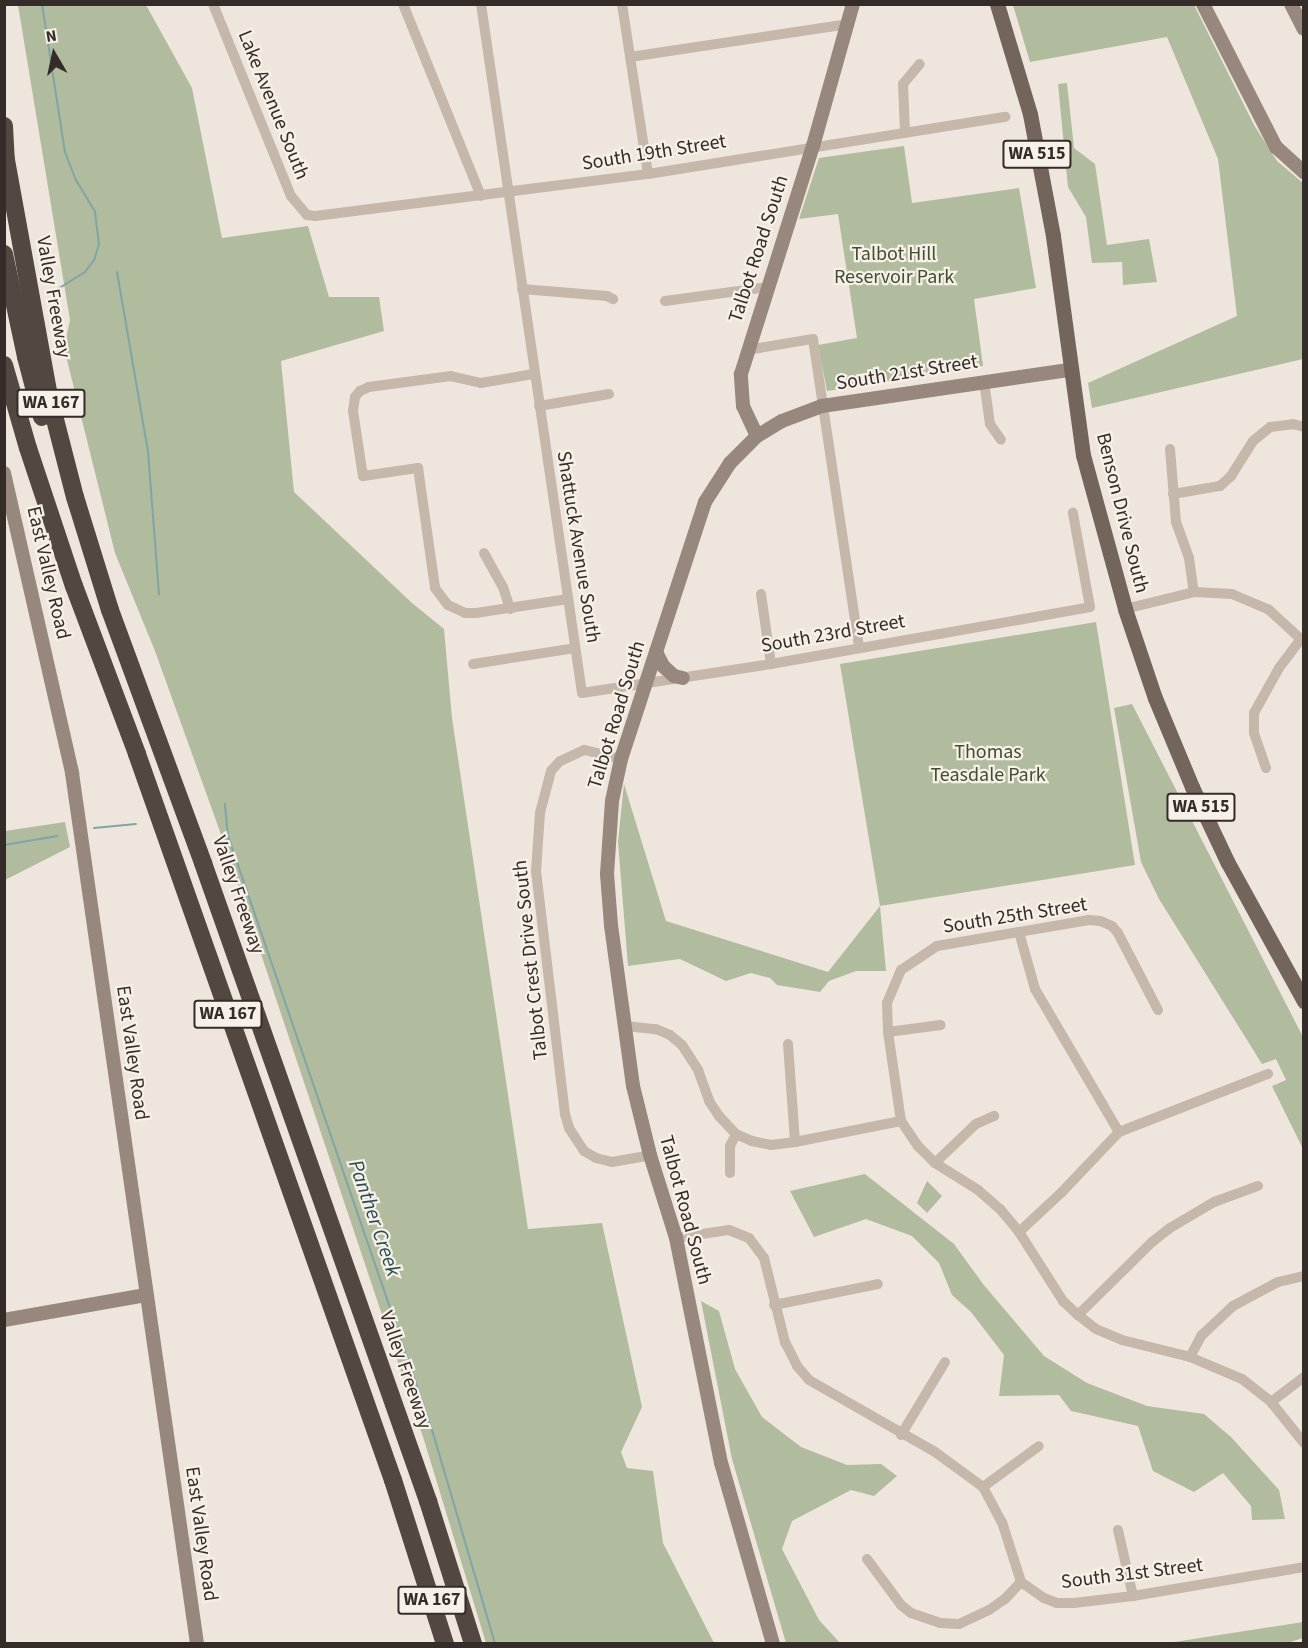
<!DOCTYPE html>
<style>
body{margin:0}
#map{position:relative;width:1308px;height:1648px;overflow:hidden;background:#eee6dc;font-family:"Source Sans 3",sans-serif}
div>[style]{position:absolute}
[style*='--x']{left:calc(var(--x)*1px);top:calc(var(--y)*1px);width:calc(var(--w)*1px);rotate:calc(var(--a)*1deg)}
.green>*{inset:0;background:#b1bb9e}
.stream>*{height:2px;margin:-1px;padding:0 1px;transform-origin:1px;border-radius:1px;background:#7fa5a8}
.street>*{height:10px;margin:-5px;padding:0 5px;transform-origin:5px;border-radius:5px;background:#c5b7aa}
.secondary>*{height:14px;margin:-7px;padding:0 7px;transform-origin:7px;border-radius:7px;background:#98877c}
.primary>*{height:15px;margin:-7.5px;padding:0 7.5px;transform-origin:7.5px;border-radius:7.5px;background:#73645c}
.highway>*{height:18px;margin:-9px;padding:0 9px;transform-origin:9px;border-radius:9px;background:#534741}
span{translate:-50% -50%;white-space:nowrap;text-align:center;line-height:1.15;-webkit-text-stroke:4.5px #f7f0e8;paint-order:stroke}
.shield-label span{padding:2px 4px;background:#f7f0e8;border:2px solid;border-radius:4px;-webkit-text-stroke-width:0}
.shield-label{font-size:18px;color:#332c28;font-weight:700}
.street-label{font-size:20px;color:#332c28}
.park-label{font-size:20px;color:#424e30}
.water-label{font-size:21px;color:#244b4f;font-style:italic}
.frame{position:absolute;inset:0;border:6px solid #332c28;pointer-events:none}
.north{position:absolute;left:24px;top:24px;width:60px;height:60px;-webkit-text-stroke:4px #f7f0e8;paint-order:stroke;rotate:351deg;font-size:16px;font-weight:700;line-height:24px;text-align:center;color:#332c28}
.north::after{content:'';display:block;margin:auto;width:21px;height:27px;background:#332c28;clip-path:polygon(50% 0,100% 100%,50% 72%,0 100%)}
</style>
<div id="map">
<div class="green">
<div style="clip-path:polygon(18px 5px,146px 5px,192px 88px,222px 238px,308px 226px,329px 297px,379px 297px,384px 331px,281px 361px,294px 492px,412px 603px,444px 629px,452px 718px,528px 1229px,602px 1223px,642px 1407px,621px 1452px,627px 1468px,653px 1471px,663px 1543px,714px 1643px,486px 1643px,424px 1440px,218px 826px,155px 651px,115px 553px,64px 348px,70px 320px)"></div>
<div style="clip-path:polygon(1013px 5px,1194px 5px,1254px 125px,1277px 161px,1303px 183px,1303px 359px,1092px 408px,1088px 383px,1237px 316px,1218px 159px,1167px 37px,1030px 62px)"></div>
<div style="clip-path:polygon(1067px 83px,1074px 148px,1095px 164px,1107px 245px,1149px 239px,1157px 282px,1123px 285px,1122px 262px,1092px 263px,1086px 217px,1068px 187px,1058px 84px)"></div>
<div style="clip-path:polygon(904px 146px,912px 203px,1019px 188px,1036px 288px,974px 299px,983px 366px,827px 391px,818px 345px,857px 338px,838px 214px,799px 219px,819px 158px)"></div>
<div style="clip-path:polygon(1096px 622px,1135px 865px,880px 906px,886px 971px,856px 971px,829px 981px,820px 992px,777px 985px,770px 978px,751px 973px,726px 981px,680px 959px,628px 966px,618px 842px,624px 784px,666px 921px,828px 972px,880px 906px,840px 664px)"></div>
<div style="clip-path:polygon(1132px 704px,1303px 1037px,1303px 1149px,1272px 1086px,1286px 1080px,1276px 1059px,1262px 1064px,1159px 899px,1141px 862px,1114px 708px)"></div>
<div style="clip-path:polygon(65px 822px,70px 847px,5px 880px,5px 831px)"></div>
<div style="clip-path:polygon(865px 1174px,954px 1244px,983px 1284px,1044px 1356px,1087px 1383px,1147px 1406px,1204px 1414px,1231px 1437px,1279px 1490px,1285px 1519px,1252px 1520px,1251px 1506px,1223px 1473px,1194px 1492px,1153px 1471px,1138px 1426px,1071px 1411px,1059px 1395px,999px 1396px,1004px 1355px,971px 1312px,952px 1295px,939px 1263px,912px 1236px,866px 1219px,814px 1237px,790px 1191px)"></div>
<div style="clip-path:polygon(927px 1181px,942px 1196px,927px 1213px,917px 1203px)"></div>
<div style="clip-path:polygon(701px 1301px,719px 1311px,735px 1369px,762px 1417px,801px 1447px,847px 1465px,881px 1464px,897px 1476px,874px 1496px,851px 1490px,792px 1521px,782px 1549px,819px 1620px,840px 1643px,786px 1643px,732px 1459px)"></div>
<div style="clip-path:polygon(1303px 1622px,1303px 1638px,1287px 1643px,1168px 1643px)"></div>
</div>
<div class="stream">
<div style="--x:42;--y:4;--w:150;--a:81.2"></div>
<div style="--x:65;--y:152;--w:30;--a:69"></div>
<div style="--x:76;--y:180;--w:37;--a:59"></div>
<div style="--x:95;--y:212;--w:32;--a:83"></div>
<div style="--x:99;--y:244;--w:17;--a:107"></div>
<div style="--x:94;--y:260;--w:15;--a:127"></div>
<div style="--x:85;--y:272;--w:39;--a:148"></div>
<div style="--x:117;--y:272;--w:182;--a:80.2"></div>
<div style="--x:148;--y:451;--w:144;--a:85.6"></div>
<div style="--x:225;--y:804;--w:32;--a:85"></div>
<div style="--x:228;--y:836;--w:631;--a:71.05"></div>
<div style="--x:433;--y:1433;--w:220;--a:73.6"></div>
<div style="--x:94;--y:828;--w:42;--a:-5.4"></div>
<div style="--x:4;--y:845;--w:54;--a:-9.6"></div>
</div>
<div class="street">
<div style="--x:213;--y:4;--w:207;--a:67.9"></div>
<div style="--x:291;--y:196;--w:25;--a:50"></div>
<div style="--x:307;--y:215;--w:8;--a:7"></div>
<div style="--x:315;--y:216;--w:336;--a:-7.2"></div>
<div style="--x:648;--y:174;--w:362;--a:-9.1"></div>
<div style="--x:403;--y:4;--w:207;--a:67.9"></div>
<div style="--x:481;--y:4;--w:696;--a:81.66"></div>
<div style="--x:582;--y:693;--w:191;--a:-8.7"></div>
<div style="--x:771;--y:664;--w:324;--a:-10.1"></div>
<div style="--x:1090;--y:607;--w:96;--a:-100.3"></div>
<div style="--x:622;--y:4;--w:172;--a:81.3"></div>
<div style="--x:630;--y:57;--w:221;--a:-8.6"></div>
<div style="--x:905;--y:132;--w:48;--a:-92.4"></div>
<div style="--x:903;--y:84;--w:26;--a:-50"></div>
<div style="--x:522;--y:289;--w:85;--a:4.7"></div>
<div style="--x:607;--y:296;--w:7;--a:27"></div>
<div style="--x:665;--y:301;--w:103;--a:-7.8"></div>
<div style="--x:747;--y:350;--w:67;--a:-9.5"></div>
<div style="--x:813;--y:339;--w:312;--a:81.5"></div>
<div style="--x:533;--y:374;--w:53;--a:170.2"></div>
<div style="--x:481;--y:383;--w:31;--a:-167"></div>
<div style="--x:451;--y:376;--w:83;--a:172.4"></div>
<div style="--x:369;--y:387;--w:10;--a:156"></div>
<div style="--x:360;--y:391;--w:8;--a:130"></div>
<div style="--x:355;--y:397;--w:14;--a:98"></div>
<div style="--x:353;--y:411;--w:66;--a:81.3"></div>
<div style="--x:363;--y:476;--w:56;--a:-8.3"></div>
<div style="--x:418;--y:468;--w:121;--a:81.9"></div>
<div style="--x:435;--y:588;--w:21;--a:53"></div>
<div style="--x:448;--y:605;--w:19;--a:25"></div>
<div style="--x:465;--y:613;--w:11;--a:0"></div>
<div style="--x:476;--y:613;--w:93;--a:-8.7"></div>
<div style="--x:984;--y:381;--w:43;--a:82.1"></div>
<div style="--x:990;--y:424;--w:19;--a:55"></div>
<div style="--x:539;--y:406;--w:71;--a:-9.7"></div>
<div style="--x:1170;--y:449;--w:73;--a:85.3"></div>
<div style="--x:1176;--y:522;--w:38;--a:70"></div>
<div style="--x:1189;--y:558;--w:34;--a:82"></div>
<div style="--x:1173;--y:494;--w:48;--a:-9.7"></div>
<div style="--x:1220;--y:486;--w:15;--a:-42"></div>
<div style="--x:1231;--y:476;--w:41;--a:-57.8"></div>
<div style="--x:1253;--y:441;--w:22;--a:-39"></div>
<div style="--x:1270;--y:427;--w:23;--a:-7"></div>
<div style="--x:1293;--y:424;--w:11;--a:15"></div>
<div style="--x:484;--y:553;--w:39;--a:61"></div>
<div style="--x:503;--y:587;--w:23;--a:72"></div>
<div style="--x:761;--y:594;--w:71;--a:81.9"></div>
<div style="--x:1125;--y:609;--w:71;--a:-13.8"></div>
<div style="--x:1194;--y:592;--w:38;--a:3"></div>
<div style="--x:1232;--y:594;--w:39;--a:23"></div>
<div style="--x:1268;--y:609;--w:49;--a:42.5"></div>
<div style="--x:473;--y:664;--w:103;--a:-8.9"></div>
<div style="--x:621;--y:759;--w:38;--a:-166"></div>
<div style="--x:584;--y:750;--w:26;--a:155"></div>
<div style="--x:560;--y:761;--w:13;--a:132"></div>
<div style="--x:551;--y:771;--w:43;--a:104.7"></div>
<div style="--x:540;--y:813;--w:58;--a:93.9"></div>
<div style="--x:536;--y:871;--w:245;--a:83.2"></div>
<div style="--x:565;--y:1114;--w:15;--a:74"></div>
<div style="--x:569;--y:1128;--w:27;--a:57"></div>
<div style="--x:584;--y:1151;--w:14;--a:30"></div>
<div style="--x:596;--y:1158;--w:16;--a:14"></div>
<div style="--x:612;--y:1162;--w:39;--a:-10"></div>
<div style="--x:1266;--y:768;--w:37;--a:-109"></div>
<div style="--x:1254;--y:733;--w:20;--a:-90"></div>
<div style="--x:1254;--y:713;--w:51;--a:-60.9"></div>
<div style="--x:1279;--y:668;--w:36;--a:-53"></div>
<div style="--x:1019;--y:932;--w:59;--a:74.3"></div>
<div style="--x:1035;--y:989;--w:166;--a:59.6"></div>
<div style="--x:1158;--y:1010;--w:87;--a:-117.5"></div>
<div style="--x:1118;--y:933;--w:9;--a:-131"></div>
<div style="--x:1112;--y:926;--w:13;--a:-157"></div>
<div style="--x:1100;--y:921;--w:11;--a:-175"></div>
<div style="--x:1089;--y:920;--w:154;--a:170.3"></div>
<div style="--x:937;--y:946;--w:43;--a:146.3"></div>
<div style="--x:901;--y:970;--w:36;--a:113"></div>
<div style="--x:887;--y:1003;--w:29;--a:88"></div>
<div style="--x:888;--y:1032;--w:90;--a:81.7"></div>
<div style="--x:901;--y:1121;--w:30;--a:56"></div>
<div style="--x:918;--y:1146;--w:24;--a:45"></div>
<div style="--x:935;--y:1163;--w:51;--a:32.1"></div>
<div style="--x:978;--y:1190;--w:29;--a:41"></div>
<div style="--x:1000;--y:1209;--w:30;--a:50"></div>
<div style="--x:1019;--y:1232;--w:82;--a:57.5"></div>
<div style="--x:1063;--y:1301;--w:21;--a:43"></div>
<div style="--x:1078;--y:1315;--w:23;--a:38"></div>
<div style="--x:1096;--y:1329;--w:28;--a:23"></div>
<div style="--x:1122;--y:1340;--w:70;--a:14"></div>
<div style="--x:1190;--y:1357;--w:56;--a:22.9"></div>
<div style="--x:1242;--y:1379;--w:37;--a:38"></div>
<div style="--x:1271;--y:1402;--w:53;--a:51.2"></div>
<div style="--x:625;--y:1026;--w:31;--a:6"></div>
<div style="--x:656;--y:1029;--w:15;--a:23"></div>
<div style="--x:670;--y:1035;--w:16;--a:40"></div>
<div style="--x:682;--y:1045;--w:30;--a:57"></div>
<div style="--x:698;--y:1070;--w:33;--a:70"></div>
<div style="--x:709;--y:1101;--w:18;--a:56"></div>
<div style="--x:719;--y:1116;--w:25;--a:47"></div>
<div style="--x:736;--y:1134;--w:17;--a:24"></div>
<div style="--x:752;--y:1141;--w:19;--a:12"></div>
<div style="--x:771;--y:1145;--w:24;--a:-7"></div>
<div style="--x:795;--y:1142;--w:108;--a:-11.2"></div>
<div style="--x:888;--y:1032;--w:53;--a:-7.5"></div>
<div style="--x:788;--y:1044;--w:98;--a:85.9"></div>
<div style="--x:935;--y:1163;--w:57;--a:-43.6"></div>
<div style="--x:976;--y:1124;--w:20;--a:-24"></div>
<div style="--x:730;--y:1173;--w:27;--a:-90"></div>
<div style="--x:730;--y:1146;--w:13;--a:-63"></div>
<div style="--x:1019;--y:1232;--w:57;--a:-42.9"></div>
<div style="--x:1061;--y:1193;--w:84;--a:-46.4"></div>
<div style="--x:1119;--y:1132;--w:160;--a:-21.3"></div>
<div style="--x:676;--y:1238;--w:54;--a:-8.6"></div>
<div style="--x:729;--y:1230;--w:22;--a:22"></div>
<div style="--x:749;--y:1238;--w:25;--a:53"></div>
<div style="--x:764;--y:1258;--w:87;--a:76"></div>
<div style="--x:785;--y:1342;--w:27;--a:63"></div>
<div style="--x:797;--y:1366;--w:18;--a:49"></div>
<div style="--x:809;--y:1380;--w:145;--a:29.7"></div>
<div style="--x:935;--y:1452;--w:59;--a:36.1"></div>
<div style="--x:983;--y:1487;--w:40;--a:62"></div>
<div style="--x:1002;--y:1522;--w:63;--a:72.4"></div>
<div style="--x:774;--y:1305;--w:106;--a:-11.4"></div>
<div style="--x:1078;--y:1315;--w:104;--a:-44.6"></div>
<div style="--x:1152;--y:1242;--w:23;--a:-38"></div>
<div style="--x:1170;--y:1228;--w:51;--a:-30.6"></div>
<div style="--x:1214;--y:1202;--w:47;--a:-20"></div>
<div style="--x:1190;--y:1357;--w:24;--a:-62"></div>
<div style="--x:1201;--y:1336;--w:44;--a:-43.2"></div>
<div style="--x:1233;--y:1306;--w:51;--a:-28.1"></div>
<div style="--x:1278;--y:1282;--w:27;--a:-13"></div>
<div style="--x:1271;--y:1402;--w:41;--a:-37.1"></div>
<div style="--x:901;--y:1435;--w:85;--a:-58.9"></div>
<div style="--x:983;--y:1487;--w:69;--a:-36.2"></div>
<div style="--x:1118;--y:1530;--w:68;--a:77.2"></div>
<div style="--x:867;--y:1559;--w:57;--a:53.5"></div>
<div style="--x:901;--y:1605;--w:13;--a:39"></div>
<div style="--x:911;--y:1613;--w:31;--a:19"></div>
<div style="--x:940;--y:1623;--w:19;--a:3"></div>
<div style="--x:959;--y:1624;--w:33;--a:-25"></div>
<div style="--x:989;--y:1610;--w:19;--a:-35"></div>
<div style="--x:1005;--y:1599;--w:23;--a:-47"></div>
<div style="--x:1021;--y:1582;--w:28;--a:35"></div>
<div style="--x:1044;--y:1598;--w:14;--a:21"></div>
<div style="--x:1057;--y:1603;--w:17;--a:0"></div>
<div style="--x:1074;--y:1603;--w:59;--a:-6.8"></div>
<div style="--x:1133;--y:1596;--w:173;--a:-9.6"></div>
</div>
<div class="secondary">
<div style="--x:1203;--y:4;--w:161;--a:63"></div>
<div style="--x:1276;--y:147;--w:38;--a:42"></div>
<div style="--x:1291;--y:4;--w:28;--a:63"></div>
<div style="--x:757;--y:436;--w:33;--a:-115"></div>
<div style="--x:743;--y:406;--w:32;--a:-94"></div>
<div style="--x:741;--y:374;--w:239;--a:-72.5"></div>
<div style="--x:813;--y:146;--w:148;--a:-74.3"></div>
<div style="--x:4;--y:473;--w:308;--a:77.2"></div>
<div style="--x:72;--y:773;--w:880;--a:81.83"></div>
<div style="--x:656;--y:652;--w:16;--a:63"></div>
<div style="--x:663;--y:666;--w:15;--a:42"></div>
<div style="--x:674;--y:676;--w:9;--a:13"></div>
<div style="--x:4;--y:1320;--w:144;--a:-10"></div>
<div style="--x:773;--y:1644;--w:188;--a:-106"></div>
<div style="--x:721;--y:1463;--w:229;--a:-101.3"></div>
<div style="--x:676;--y:1238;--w:87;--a:-107.4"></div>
<div style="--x:650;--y:1155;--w:71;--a:-103.8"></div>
<div style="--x:633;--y:1086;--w:162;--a:-97.8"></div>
<div style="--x:611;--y:925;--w:51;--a:-94.5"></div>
<div style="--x:607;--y:874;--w:73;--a:-86.1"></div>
<div style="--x:612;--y:801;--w:43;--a:-77.9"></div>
<div style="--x:621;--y:759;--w:270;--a:-71.9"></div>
<div style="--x:705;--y:502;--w:46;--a:-57.3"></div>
<div style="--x:730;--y:463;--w:38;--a:-45"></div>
<div style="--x:757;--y:436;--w:29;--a:-31"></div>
<div style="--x:782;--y:421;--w:43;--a:-20.6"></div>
<div style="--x:822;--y:406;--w:251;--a:-8.3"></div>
</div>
<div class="primary">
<div style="--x:997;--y:4;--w:115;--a:73.3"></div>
<div style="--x:1030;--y:114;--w:124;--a:79.3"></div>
<div style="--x:1053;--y:236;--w:221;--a:82.2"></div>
<div style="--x:1083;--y:455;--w:160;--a:74.7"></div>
<div style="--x:1125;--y:609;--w:94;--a:71.4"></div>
<div style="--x:1155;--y:698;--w:96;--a:67.4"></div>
<div style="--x:1192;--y:787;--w:84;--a:64.7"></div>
<div style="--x:1228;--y:863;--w:158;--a:61.2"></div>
</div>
<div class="highway">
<div style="--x:4;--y:126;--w:33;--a:87"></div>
<div style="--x:4;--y:149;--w:251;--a:79.7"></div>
<div style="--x:49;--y:396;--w:104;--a:75.6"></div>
<div style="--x:75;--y:497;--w:118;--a:72.8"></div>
<div style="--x:110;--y:610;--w:270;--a:69.8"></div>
<div style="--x:203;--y:863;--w:677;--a:70.57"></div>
<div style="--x:428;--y:1501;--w:150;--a:72.5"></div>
<div style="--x:4;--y:254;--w:105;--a:77.9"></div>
<div style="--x:26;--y:357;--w:62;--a:75.1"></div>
<div style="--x:4;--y:365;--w:86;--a:73.9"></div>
<div style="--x:28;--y:448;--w:145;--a:71.6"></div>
<div style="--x:74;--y:586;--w:179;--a:69.4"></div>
<div style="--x:137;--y:754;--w:770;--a:70.58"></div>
<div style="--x:393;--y:1480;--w:172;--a:72.4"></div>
</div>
<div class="shield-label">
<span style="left:1037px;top:154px">WA 515</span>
<span style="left:51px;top:403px">WA 167</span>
<span style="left:1201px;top:807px">WA 515</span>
<span style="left:228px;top:1014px">WA 167</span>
<span style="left:432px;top:1600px">WA 167</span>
</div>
<div class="street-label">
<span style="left:273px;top:105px;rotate:68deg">Lake Avenue South</span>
<span style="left:654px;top:153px;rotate:-9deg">South 19th Street</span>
<span style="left:759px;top:249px;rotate:-72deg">Talbot Road South</span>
<span style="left:53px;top:297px;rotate:80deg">Valley Freeway</span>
<span style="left:907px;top:373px;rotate:-9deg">South 21st Street</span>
<span style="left:1122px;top:513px;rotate:76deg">Benson Drive South</span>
<span style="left:578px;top:547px;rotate:81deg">Shattuck Avenue South</span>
<span style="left:48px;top:573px;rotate:77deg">East Valley Road</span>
<span style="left:833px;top:634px;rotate:-10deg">South 23rd Street</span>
<span style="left:617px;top:715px;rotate:-73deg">Talbot Road South</span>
<span style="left:238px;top:895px;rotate:71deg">Valley Freeway</span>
<span style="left:1015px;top:916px;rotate:-9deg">South 25th Street</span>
<span style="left:531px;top:960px;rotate:-96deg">Talbot Crest Drive South</span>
<span style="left:132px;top:1053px;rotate:82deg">East Valley Road</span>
<span style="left:685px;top:1210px;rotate:75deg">Talbot Road South</span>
<span style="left:405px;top:1370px;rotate:71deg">Valley Freeway</span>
<span style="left:201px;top:1534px;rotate:82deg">East Valley Road</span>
<span style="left:1132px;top:1574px;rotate:-7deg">South 31st Street</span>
</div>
<div class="park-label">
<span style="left:894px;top:266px">Talbot Hill<br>Reservoir Park</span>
<span style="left:988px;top:764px">Thomas<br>Teasdale Park</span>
</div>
<div class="water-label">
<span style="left:375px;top:1218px;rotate:71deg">Panther Creek</span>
</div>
<div class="frame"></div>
<div class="north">N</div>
</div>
